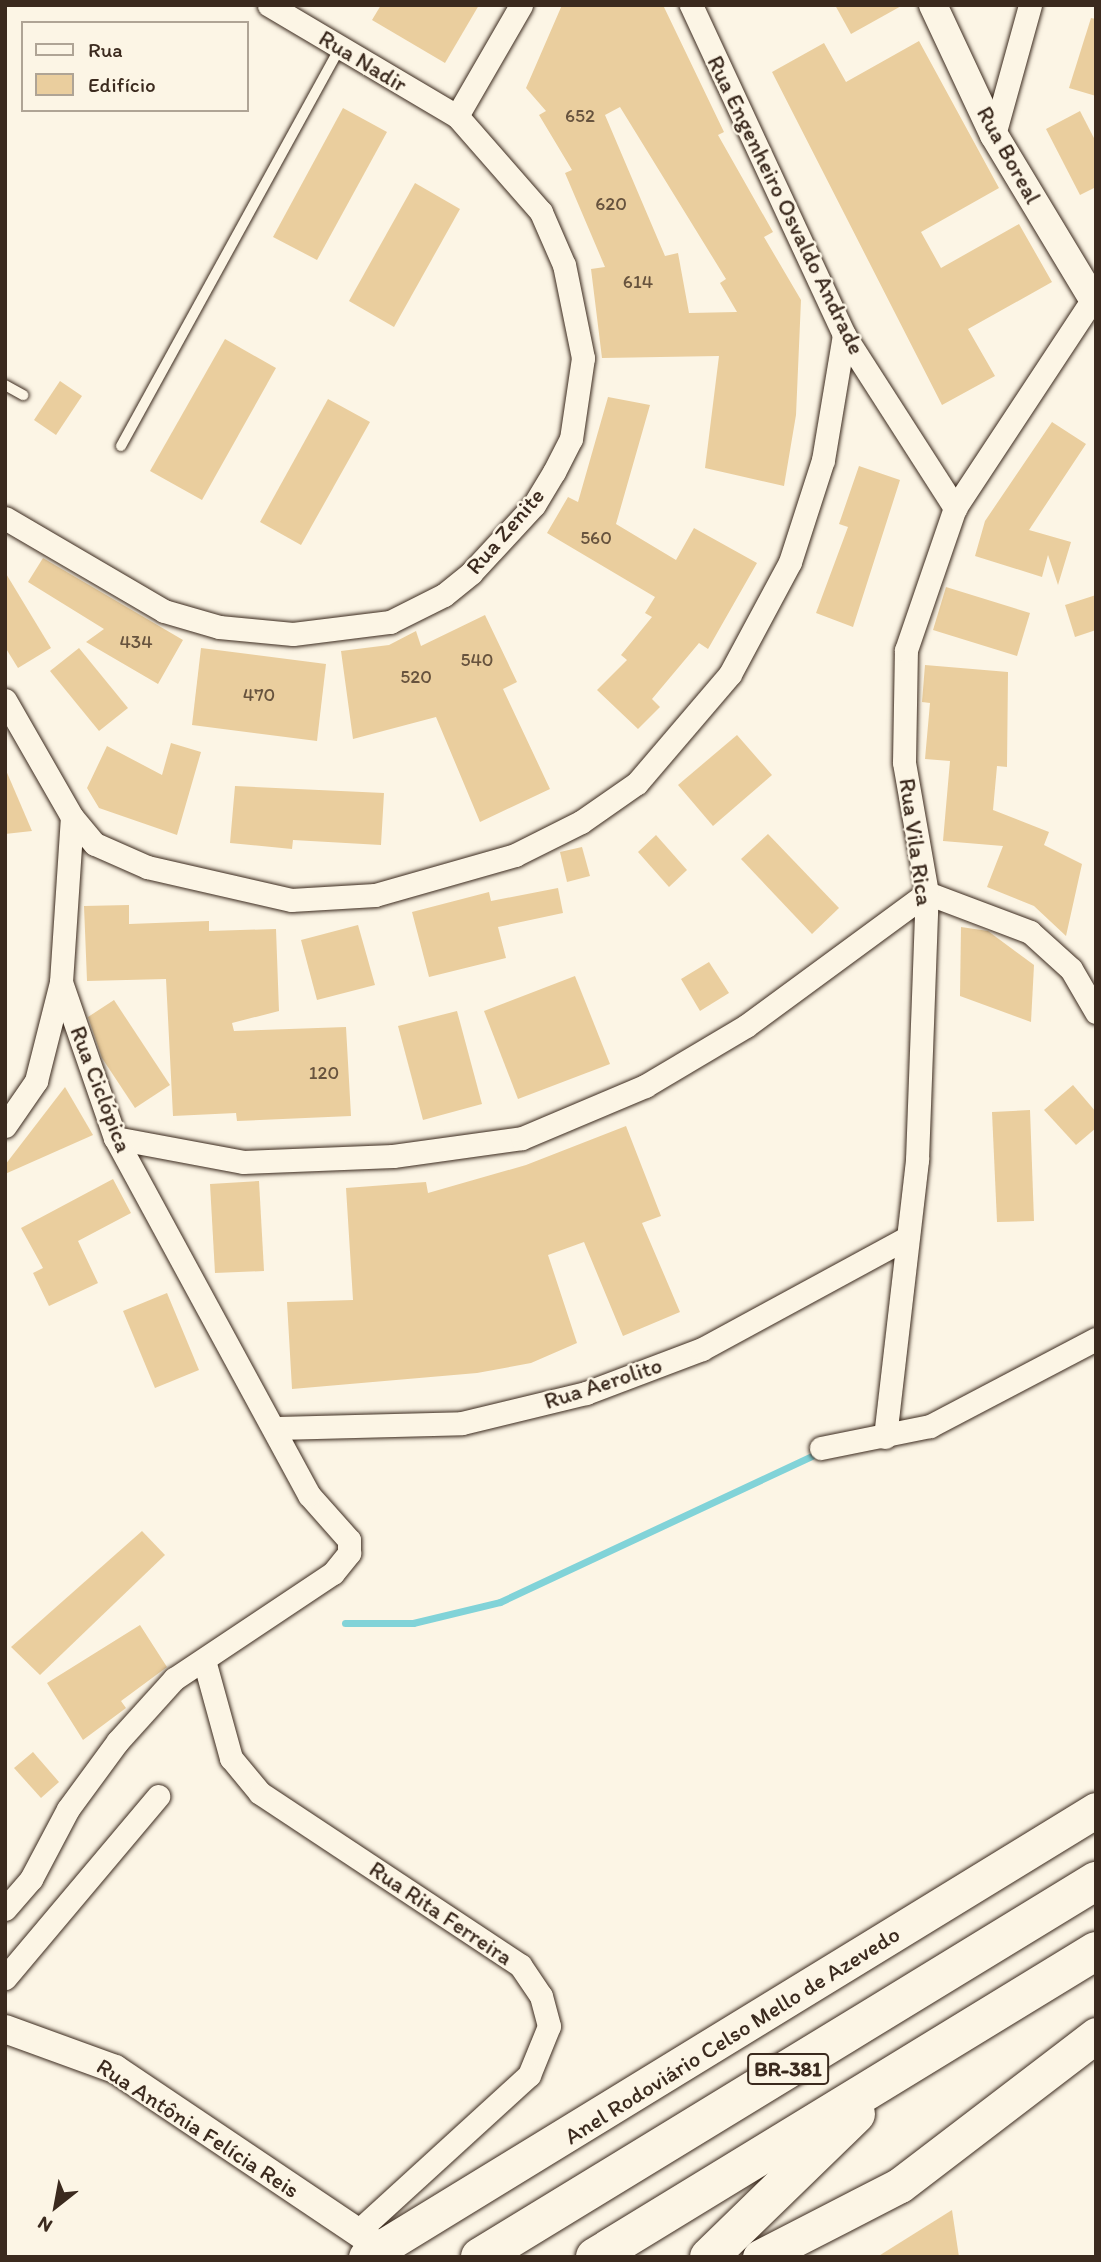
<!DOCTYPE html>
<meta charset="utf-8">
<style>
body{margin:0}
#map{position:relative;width:1101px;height:2262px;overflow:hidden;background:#fcf5e5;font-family:Itim,sans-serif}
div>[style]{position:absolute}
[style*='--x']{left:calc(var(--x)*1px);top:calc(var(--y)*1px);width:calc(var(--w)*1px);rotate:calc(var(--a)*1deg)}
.stream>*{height:7px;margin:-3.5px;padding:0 3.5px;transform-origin:3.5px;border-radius:3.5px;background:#81d3d8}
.building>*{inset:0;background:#eace9e}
.roads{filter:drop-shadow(0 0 2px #3b2a1e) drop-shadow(0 0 2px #3b2a1e)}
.service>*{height:10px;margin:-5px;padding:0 5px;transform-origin:5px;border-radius:5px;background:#fcf5e5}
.minor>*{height:23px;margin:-11.5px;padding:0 11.5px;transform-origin:11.5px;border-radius:11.5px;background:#fcf5e5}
.tertiary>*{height:28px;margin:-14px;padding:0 14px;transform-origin:14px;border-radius:14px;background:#fcf5e5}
.primary>*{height:35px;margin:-17.5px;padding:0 17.5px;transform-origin:17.5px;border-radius:17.5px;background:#fcf5e5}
.motorway>*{height:38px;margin:-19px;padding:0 19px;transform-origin:19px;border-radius:19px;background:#fcf5e5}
span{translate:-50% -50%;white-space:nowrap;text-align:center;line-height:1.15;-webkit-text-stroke:5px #fcf5e5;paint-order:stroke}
.number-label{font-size:19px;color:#67533e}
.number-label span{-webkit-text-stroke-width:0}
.shield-label span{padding:2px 5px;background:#fcf5e5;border:2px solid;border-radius:5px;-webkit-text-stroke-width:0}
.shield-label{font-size:21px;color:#3b2a1e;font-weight:700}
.street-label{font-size:23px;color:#3b2a1e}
.frame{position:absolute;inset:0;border:7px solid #3b2a1e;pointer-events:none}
.legend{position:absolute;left:21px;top:21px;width:228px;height:91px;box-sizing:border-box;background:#fcf5e5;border:2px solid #afa495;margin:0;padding:9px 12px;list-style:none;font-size:21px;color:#3b2a1e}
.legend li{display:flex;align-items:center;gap:14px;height:35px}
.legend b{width:35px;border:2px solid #afa495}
.north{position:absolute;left:21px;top:2171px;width:70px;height:70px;-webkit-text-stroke:5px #fcf5e5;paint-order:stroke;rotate:211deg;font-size:19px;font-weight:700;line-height:28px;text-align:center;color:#3b2a1e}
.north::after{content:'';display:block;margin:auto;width:24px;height:32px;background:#3b2a1e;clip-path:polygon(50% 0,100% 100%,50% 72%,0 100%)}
</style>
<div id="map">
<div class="stream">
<div style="--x:345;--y:1623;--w:68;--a:0"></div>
<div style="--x:413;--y:1623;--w:89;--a:-13.6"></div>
<div style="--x:500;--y:1602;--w:344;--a:-25.1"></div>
</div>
<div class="building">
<div style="clip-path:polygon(381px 5px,479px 5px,445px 63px,372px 20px)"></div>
<div style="clip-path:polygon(evenodd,562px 5px,663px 5px,724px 132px,718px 135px,773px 232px,764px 237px,801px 300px,796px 415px,784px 486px,705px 468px,719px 356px,602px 358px,591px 269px,605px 267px,565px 173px,572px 170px,539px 115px,546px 111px,526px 88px,562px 5px,620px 107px,726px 279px,720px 283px,737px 312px,689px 313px,678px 253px,665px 256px,605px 115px,620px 107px)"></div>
<div style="clip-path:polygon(835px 5px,903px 5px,851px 34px)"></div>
<div style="clip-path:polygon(1091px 18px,1096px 19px,1096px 96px,1069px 88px)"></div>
<div style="clip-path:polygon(919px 41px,999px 188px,921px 232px,941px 268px,1019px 224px,1052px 282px,968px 329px,995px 376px,942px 405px,772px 72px,824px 43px,846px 82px)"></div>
<div style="clip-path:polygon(343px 108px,387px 132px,317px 260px,273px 237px)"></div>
<div style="clip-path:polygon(1080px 111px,1096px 142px,1096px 187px,1080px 195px,1046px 129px)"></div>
<div style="clip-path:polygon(415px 183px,460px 209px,394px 327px,349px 301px)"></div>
<div style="clip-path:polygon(225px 339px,276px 368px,202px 500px,150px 471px)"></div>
<div style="clip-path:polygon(60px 381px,82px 396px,56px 435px,34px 420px)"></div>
<div style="clip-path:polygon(608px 397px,650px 405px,616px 524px,676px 560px,694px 528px,757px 563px,708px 649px,699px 643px,652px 699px,660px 707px,638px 729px,597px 690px,627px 660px,621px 655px,652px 617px,645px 613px,655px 597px,547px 533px,568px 497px,578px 502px)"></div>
<div style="clip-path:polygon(328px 399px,370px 422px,301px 545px,260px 522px)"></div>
<div style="clip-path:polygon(1052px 422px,1086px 444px,1029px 530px,1071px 542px,1058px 585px,1048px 555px,1042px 577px,975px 556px,985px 521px)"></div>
<div style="clip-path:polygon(859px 466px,900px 480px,853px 627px,816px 613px,848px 527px,839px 524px)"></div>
<div style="clip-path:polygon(43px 558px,183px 640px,158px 684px,86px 642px,104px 629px,28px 582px)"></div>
<div style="clip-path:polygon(5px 572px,51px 648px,18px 668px,5px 647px)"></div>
<div style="clip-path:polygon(946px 587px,1030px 613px,1017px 656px,933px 630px)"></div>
<div style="clip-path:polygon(1096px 595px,1096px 630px,1075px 637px,1065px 605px)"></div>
<div style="clip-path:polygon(485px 615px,517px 682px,503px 689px,550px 789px,480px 822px,436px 717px,353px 739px,341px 651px,389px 645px,416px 631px,421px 646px)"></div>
<div style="clip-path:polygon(79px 648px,128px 708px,99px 731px,50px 671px)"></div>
<div style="clip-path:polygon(201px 648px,326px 664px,317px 741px,192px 725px)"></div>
<div style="clip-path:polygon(925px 665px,1008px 672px,1007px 767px,997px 766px,993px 810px,1049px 832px,1044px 845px,1082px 864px,1066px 936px,1034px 906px,987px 887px,1003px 846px,943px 841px,950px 761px,925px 759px,930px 703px,922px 702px)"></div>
<div style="clip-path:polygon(737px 735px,772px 775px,713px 826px,678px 785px)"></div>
<div style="clip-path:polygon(171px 743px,201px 752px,177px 835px,99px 808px,87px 788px,107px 746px,162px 775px)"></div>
<div style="clip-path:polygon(5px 768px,32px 831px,5px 834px)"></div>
<div style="clip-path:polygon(235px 786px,384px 793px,381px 845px,293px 840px,292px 849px,230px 843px)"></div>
<div style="clip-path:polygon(768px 834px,839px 908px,812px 934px,741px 859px)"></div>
<div style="clip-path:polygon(656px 835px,687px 870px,669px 887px,638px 852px)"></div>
<div style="clip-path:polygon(582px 847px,590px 876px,567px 882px,560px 852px)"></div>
<div style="clip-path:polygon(558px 888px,563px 913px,498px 927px,506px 958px,429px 977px,412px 912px,489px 892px,491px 901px)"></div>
<div style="clip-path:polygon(129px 905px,129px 924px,209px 921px,209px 931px,276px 929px,279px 1011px,232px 1023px,234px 1031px,346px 1027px,351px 1116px,237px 1121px,236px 1113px,173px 1116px,166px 979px,87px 981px,84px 906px)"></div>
<div style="clip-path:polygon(358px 925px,375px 985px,317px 1000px,301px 940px)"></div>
<div style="clip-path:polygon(961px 927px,988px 931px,1034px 965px,1031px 1022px,960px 996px)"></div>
<div style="clip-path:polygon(709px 962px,729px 993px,700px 1011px,681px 979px)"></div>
<div style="clip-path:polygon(575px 976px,610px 1064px,518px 1099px,484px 1011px)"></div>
<div style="clip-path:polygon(114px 1000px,170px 1085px,135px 1108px,102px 1058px,88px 1017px)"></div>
<div style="clip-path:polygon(457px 1011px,482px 1104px,423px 1120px,398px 1026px)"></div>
<div style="clip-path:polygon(1073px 1085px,1096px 1112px,1096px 1128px,1076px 1145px,1044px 1110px)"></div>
<div style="clip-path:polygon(65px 1087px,93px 1135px,5px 1174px,5px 1165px)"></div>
<div style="clip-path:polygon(1030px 1110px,1034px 1221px,997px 1222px,992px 1112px)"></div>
<div style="clip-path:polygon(626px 1126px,661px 1216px,642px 1223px,680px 1312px,623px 1336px,584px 1242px,548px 1255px,577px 1343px,531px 1363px,477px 1373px,292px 1389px,287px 1302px,353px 1300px,346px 1188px,426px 1182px,428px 1193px,526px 1165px)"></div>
<div style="clip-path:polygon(113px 1179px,131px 1213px,78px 1241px,98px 1283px,49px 1306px,33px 1273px,43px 1268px,21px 1228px)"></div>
<div style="clip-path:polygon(259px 1181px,264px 1271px,215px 1273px,210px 1184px)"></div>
<div style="clip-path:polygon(167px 1293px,199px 1370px,155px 1388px,123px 1311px)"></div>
<div style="clip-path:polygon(142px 1531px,165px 1555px,40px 1675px,11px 1647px)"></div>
<div style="clip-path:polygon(140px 1625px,167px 1667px,121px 1701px,126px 1708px,83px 1740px,47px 1683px)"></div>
<div style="clip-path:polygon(33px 1752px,59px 1782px,41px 1798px,14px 1768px)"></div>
<div style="clip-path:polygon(952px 2210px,959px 2257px,877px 2257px)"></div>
</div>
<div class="roads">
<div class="service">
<div style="--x:5;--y:385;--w:21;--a:29"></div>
<div style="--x:121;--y:446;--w:455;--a:-61.2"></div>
</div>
<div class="minor">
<div style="--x:269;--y:5;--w:218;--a:30.6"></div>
<div style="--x:691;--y:5;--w:364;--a:65.1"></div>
<div style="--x:844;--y:335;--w:206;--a:57.3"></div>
<div style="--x:994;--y:135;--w:135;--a:-74.5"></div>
<div style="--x:5;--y:518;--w:184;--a:30.3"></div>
<div style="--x:164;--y:611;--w:57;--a:16.2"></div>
<div style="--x:219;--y:627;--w:74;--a:5.4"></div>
<div style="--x:293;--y:634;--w:98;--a:-7.1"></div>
<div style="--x:390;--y:622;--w:60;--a:-26.6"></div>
<div style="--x:444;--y:595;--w:35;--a:-39"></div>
<div style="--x:471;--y:573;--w:93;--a:-47.2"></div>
<div style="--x:534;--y:505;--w:39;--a:-59"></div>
<div style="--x:554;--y:472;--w:37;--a:-63"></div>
<div style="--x:571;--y:439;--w:82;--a:-81.6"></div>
<div style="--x:583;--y:358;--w:95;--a:-101.5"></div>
<div style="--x:564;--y:265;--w:58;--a:-113.5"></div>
<div style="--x:541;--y:212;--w:128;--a:-131.2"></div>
<div style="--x:457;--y:116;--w:128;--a:-60"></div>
<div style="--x:5;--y:700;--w:135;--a:60.2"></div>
<div style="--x:72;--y:817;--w:35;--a:50"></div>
<div style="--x:95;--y:844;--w:57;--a:23.9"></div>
<div style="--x:147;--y:867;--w:148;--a:12.9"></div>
<div style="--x:291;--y:900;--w:84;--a:-3.4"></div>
<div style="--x:375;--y:895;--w:146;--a:-15.9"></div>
<div style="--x:515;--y:855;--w:74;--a:-26.6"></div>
<div style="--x:581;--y:822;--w:68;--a:-34.9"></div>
<div style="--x:637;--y:783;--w:143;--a:-49.5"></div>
<div style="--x:730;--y:674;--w:127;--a:-61.8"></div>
<div style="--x:790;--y:562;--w:107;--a:-72.1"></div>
<div style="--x:823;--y:460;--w:127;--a:-80.5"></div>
<div style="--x:5;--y:1126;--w:55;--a:-55.4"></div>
<div style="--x:36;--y:1081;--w:102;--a:-75.8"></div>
<div style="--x:115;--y:1138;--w:130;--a:10.6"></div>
<div style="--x:243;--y:1162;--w:150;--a:-2.3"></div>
<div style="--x:393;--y:1156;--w:130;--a:-7.9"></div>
<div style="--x:522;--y:1138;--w:134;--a:-22.9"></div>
<div style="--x:645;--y:1086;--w:117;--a:-30.7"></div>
<div style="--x:746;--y:1026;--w:225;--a:-36.3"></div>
<div style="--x:927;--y:893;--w:110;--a:20.7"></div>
<div style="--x:1030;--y:932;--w:55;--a:42.1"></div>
<div style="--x:1071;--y:969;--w:50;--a:59.8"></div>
<div style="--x:277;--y:1428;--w:185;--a:-1.5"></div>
<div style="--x:462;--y:1423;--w:128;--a:-13.6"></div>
<div style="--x:586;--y:1393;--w:124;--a:-20.8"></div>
<div style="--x:702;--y:1349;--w:229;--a:-28.5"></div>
<div style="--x:885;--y:1437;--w:279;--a:-83.4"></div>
<div style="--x:917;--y:1160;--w:267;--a:-87.9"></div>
<div style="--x:927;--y:893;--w:133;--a:-100"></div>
<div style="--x:904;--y:762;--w:112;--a:-89"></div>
<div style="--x:906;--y:650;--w:150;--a:-71"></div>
<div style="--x:955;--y:508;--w:250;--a:-56.6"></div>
<div style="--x:821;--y:1448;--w:111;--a:-11.4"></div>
<div style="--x:930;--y:1426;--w:187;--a:-27.7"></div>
<div style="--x:204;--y:1660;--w:102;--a:74.6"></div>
<div style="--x:231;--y:1758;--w:45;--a:50.4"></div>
<div style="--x:260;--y:1793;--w:312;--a:33.5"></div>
<div style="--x:520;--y:1965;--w:37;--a:56"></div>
<div style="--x:541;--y:1996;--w:31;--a:75"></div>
<div style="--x:549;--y:2026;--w:53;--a:112.2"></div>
<div style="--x:529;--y:2075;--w:231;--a:137.6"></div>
<div style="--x:5;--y:1909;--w:40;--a:-49"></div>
<div style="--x:31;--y:1879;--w:79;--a:-62.1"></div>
<div style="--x:68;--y:1809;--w:84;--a:-53.7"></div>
<div style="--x:118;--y:1741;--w:84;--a:-47.9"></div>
<div style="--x:174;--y:1679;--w:191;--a:-33.7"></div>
<div style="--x:333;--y:1573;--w:26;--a:-51"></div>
<div style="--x:349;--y:1553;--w:13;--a:-90"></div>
<div style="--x:349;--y:1540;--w:60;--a:-131.6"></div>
<div style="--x:309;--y:1495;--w:406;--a:-118.5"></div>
<div style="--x:115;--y:1138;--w:165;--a:-109.1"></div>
<div style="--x:61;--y:982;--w:165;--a:-86.2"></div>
<div style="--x:5;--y:1978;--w:238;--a:-49.9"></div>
</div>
<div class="tertiary">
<div style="--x:933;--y:5;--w:144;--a:64.9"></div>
<div style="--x:994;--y:135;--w:192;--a:58.9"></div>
<div style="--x:1093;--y:299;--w:5;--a:-53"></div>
<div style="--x:5;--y:2029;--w:117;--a:20"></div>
<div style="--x:115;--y:2069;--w:321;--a:33.9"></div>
</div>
<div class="primary">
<div style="--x:366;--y:2257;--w:856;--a:-31.48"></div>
<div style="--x:760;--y:2257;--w:157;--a:-27.2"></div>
<div style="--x:900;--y:2185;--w:247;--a:-37.4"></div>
</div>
<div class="motorway">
<div style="--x:480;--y:2257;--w:722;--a:-31.4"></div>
<div style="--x:595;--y:2257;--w:587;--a:-31.42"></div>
<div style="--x:709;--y:2257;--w:205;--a:-44.2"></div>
</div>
</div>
<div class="number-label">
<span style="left:580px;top:116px">652</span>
<span style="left:611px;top:204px">620</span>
<span style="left:638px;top:282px">614</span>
<span style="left:596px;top:538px">560</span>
<span style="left:136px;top:642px">434</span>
<span style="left:477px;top:660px">540</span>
<span style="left:416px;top:677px">520</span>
<span style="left:259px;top:695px">470</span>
<span style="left:324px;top:1073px">120</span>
</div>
<div class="shield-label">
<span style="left:788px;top:2069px">BR-381</span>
</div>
<div class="street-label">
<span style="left:363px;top:61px;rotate:31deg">Rua Nadir</span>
<span style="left:1009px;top:155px;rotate:61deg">Rua Boreal</span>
<span style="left:786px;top:205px;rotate:64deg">Rua Engenheiro Osvaldo Andrade</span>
<span style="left:505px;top:531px;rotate:-49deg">Rua Zenite</span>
<span style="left:916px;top:842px;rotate:82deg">Rua Vila Rica</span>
<span style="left:101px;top:1089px;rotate:69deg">Rua Ciclópica</span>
<span style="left:603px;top:1383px;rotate:-18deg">Rua Aerolito</span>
<span style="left:441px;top:1913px;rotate:34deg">Rua Rita Ferreira</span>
<span style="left:732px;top:2035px;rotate:-32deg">Anel Rodoviário Celso Mello de Azevedo</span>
<span style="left:198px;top:2128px;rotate:33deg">Rua Antônia Felícia Reis</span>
</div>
<div class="frame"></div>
<ul class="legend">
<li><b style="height:9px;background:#fcf5e5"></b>Rua</li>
<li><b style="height:19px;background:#eace9e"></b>Edifício</li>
</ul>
<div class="north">N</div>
</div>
